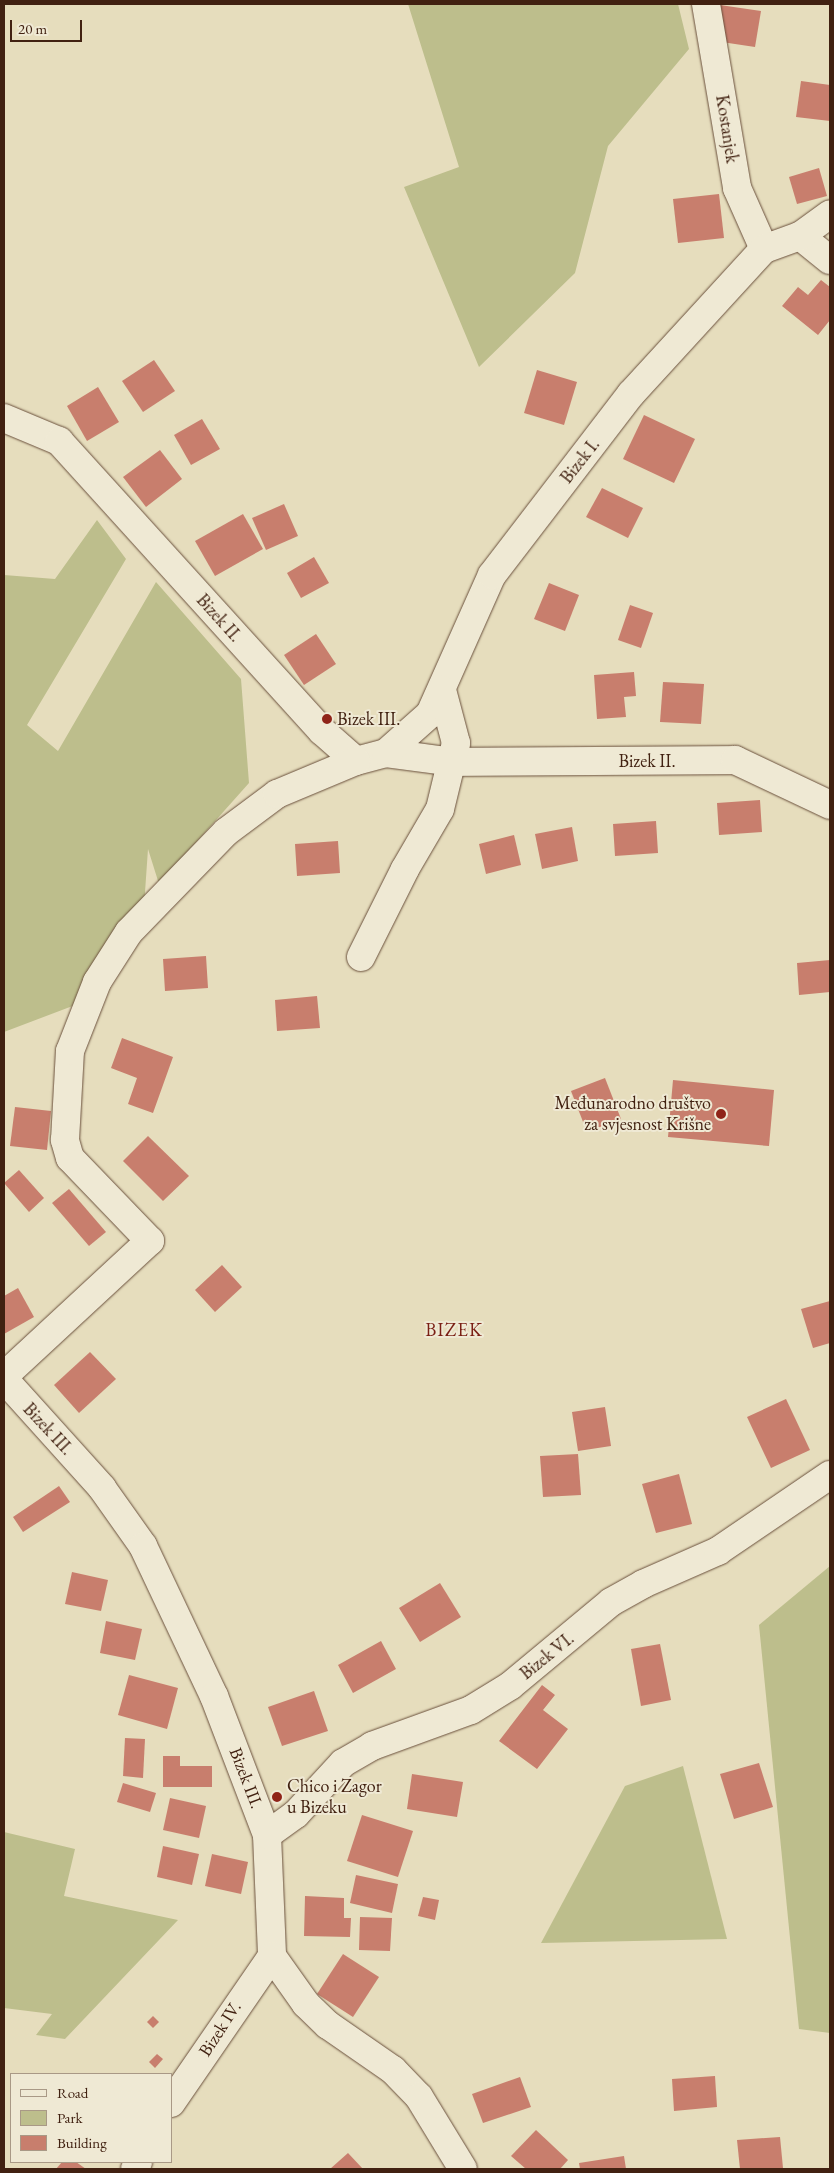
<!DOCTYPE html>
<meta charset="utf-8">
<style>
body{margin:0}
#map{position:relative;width:834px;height:2173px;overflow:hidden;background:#e6ddbd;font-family:"EB Garamond",serif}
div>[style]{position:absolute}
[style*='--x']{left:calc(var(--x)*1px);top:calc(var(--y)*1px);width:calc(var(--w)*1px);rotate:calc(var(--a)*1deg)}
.green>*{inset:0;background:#bdbe8c}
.building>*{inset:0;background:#c87e6d}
.roads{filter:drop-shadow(0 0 1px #6a503c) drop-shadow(0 0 1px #6a503c)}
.minor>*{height:28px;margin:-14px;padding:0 14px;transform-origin:14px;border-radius:14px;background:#efe9d4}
.dots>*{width:14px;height:14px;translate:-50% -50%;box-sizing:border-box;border:2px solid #efe9d4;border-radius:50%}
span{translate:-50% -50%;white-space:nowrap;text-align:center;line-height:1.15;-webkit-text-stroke:4px #efe9d4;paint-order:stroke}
.street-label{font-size:18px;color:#412111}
.poi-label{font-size:18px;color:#412111}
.left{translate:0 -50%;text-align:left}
.right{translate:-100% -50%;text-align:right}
.neighbourhood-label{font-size:19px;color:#7a1f14;letter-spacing:1px}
.frame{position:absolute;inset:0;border:5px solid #412111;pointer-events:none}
.legend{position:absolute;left:10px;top:2073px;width:162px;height:90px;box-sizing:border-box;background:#efe9d4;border:1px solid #a99986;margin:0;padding:6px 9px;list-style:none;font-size:15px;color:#412111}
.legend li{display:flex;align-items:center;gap:10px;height:25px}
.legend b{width:25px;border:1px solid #a99986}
.scale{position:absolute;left:10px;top:20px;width:72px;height:22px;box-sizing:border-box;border:2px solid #412111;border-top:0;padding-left:6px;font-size:15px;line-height:18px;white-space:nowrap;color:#412111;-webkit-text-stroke:4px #efe9d4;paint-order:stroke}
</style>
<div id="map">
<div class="green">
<div style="clip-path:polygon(408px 4px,678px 4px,689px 49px,608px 146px,575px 273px,479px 367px,404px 187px,459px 167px)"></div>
<div style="clip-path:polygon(97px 520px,126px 559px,27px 725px,58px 751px,156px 582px,241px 679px,249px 783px,159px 884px,148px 849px,143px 921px,91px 999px,4px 1032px,4px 575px,55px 579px)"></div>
<div style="clip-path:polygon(830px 1566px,830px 2033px,799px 2029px,759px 1625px)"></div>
<div style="clip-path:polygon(683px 1766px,727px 1939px,541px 1943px,625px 1786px)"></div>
<div style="clip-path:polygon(4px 1832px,75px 1849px,64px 1896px,178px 1920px,65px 2039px,36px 2035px,52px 2014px,4px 2008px)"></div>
</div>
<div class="building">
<div style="clip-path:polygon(720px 5px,761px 11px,755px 47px,715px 41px)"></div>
<div style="clip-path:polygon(801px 81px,830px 85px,830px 121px,796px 117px)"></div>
<div style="clip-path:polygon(819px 168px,827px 196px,797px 204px,789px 177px)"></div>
<div style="clip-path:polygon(719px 194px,724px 238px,678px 243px,673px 199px)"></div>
<div style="clip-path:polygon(821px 280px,830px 287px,830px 320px,818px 335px,782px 306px,798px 287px,808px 295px)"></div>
<div style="clip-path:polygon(154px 360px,175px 391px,143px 412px,122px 381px)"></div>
<div style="clip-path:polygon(537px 370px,577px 382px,564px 425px,524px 413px)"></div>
<div style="clip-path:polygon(98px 387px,119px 422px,87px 441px,67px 406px)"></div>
<div style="clip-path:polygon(644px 415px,695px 439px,674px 483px,623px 459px)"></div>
<div style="clip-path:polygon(202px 419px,220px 449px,191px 465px,174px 435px)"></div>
<div style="clip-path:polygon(160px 450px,182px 479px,146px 507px,123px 477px)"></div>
<div style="clip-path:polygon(602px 488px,643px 508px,628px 538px,586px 517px)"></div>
<div style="clip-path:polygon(284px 504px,298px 536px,266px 550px,252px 518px)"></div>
<div style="clip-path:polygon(243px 514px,263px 549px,215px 576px,195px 541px)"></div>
<div style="clip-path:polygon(314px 557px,329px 583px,301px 598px,287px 573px)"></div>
<div style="clip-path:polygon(549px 583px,579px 595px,565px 631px,534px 619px)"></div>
<div style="clip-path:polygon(630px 605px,653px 613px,641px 648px,618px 640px)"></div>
<div style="clip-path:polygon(316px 634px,336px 664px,304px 685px,284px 655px)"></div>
<div style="clip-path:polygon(634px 672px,636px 696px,624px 697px,626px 717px,597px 719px,594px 675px)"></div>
<div style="clip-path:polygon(663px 682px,704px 684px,701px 724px,660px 722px)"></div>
<div style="clip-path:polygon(760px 800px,762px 832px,719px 835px,717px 803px)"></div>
<div style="clip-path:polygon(656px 821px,658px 853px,615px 856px,613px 824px)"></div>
<div style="clip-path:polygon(572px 827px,578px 861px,542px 869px,535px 834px)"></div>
<div style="clip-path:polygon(514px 835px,521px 865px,486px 874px,479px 844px)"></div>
<div style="clip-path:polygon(338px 841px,340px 873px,297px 876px,295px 844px)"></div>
<div style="clip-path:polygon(206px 956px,208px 988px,165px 991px,163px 959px)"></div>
<div style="clip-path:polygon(830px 960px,830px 992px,799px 995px,797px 963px)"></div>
<div style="clip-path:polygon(317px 996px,320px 1028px,277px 1031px,275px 1000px)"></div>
<div style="clip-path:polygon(122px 1038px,173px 1057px,153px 1113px,128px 1104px,137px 1078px,111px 1068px)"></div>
<div style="clip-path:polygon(605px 1078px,621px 1119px,587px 1132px,571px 1091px)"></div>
<div style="clip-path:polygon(673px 1080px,774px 1090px,769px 1146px,668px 1137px)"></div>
<div style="clip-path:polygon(15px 1107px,51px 1111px,47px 1150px,10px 1146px)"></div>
<div style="clip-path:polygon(148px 1136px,189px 1176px,163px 1201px,123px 1161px)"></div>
<div style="clip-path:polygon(19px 1170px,44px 1198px,29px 1212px,4px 1183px)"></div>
<div style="clip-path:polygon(69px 1189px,106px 1232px,89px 1246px,52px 1203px)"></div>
<div style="clip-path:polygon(222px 1265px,242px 1287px,215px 1312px,195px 1290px)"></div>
<div style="clip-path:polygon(18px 1288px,34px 1317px,4px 1334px,4px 1296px)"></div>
<div style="clip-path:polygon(830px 1301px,830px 1343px,813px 1348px,801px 1309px)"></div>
<div style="clip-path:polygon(90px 1352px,116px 1379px,79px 1413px,54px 1385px)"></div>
<div style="clip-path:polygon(786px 1399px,810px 1450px,771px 1468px,747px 1417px)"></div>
<div style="clip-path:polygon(605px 1407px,611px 1446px,578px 1451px,572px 1412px)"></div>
<div style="clip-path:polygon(578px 1454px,581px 1495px,543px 1497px,540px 1456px)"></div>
<div style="clip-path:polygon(679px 1474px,692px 1524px,656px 1533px,642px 1484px)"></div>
<div style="clip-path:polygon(59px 1486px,70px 1502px,23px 1532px,13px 1517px)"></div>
<div style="clip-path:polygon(72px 1572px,108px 1580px,101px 1611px,65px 1604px)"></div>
<div style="clip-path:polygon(440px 1583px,461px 1617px,420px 1642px,399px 1608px)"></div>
<div style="clip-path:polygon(106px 1621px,142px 1629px,135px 1660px,100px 1653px)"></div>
<div style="clip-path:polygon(381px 1641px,396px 1669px,353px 1693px,338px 1665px)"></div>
<div style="clip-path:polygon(660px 1644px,671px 1700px,641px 1706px,631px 1649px)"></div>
<div style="clip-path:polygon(129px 1675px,178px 1688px,167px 1729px,118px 1715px)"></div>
<div style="clip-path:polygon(542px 1685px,555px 1695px,543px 1710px,568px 1729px,537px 1769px,499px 1741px)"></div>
<div style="clip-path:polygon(314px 1691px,328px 1731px,282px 1746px,268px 1707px)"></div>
<div style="clip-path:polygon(125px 1738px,145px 1739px,143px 1778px,123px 1776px)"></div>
<div style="clip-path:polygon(163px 1756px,180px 1756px,180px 1766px,212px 1766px,212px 1787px,163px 1787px)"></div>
<div style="clip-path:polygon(759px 1763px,773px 1807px,734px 1819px,720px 1774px)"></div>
<div style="clip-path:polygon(412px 1774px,463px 1782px,457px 1817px,407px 1809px)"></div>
<div style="clip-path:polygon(123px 1783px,156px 1793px,150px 1812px,117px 1802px)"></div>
<div style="clip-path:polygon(170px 1798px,206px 1806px,199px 1838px,163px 1830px)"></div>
<div style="clip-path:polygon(362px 1815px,413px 1831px,398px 1877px,347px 1861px)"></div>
<div style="clip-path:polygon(163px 1846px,199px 1854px,192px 1885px,157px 1877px)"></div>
<div style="clip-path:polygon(212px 1854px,248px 1862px,241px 1894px,205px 1886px)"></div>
<div style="clip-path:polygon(356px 1875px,398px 1884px,392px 1913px,350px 1903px)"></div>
<div style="clip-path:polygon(305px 1896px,344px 1898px,344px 1918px,351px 1918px,350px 1937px,304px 1936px)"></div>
<div style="clip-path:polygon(423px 1897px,439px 1900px,435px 1920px,418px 1916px)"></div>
<div style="clip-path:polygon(360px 1917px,392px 1918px,390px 1951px,359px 1950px)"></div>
<div style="clip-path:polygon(343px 1954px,379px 1977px,353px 2017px,317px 1994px)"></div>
<div style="clip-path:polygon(153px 2016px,159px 2022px,153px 2028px,147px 2022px)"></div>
<div style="clip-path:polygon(157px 2054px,163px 2059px,155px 2068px,149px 2062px)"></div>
<div style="clip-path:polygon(715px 2076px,717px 2107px,674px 2111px,672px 2079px)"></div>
<div style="clip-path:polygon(520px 2077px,531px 2107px,483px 2123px,472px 2094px)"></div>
<div style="clip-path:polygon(536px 2130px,568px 2160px,560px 2169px,526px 2169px,511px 2156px)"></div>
<div style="clip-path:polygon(780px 2137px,783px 2168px,740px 2169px,737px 2140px)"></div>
<div style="clip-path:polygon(348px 2153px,363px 2169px,330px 2169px)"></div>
<div style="clip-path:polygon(624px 2156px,626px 2169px,580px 2169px,579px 2163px)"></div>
<div style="clip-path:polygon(62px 2162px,76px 2162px,86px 2169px,56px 2169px)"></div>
</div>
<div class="roads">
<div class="minor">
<div style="--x:706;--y:4;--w:187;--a:80.4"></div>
<div style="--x:737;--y:188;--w:67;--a:66.1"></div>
<div style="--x:800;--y:236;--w:38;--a:39"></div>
<div style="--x:4;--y:418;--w:60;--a:22.7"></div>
<div style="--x:59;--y:441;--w:391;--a:47.8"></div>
<div style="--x:322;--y:731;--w:45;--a:41.4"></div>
<div style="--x:356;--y:761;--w:31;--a:-15"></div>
<div style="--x:386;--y:753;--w:69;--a:7.5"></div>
<div style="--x:454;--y:762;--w:281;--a:-0.4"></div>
<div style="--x:735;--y:760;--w:105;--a:25.3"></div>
<div style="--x:386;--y:753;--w:59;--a:-41.6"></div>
<div style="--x:430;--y:714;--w:152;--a:-66"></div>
<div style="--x:492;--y:575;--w:228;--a:-52.5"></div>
<div style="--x:631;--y:394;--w:197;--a:-47.5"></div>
<div style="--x:764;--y:249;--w:38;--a:-20"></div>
<div style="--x:800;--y:236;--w:37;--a:-36"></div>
<div style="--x:361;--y:957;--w:98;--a:-63.4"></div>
<div style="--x:405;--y:869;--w:69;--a:-59.7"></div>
<div style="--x:440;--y:809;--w:68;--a:-76.4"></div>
<div style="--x:456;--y:743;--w:55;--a:-104.8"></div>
<div style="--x:4;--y:1376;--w:199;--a:-42.8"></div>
<div style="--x:150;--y:1241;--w:115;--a:-133.9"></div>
<div style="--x:70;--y:1158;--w:19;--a:-106"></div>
<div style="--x:65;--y:1140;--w:89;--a:-86.8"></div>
<div style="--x:70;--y:1051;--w:74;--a:-68.6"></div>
<div style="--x:97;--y:982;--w:59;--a:-57.4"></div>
<div style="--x:129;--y:932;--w:139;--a:-45.9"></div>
<div style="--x:226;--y:832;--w:64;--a:-36.7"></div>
<div style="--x:277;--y:794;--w:86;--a:-22.7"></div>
<div style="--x:4;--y:1379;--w:147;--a:48"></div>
<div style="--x:102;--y:1488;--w:71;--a:54.7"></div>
<div style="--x:143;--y:1546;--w:166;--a:64.7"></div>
<div style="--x:214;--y:1696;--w:149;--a:69.1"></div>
<div style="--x:267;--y:1835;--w:121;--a:87.6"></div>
<div style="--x:272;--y:1956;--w:59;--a:54.7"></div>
<div style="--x:306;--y:2004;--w:30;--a:44"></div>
<div style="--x:328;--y:2025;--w:79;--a:34.7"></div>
<div style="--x:393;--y:2070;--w:37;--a:46"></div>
<div style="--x:419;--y:2097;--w:84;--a:58.6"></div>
<div style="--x:267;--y:1835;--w:36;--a:-36"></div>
<div style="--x:296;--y:1814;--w:69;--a:-47.3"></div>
<div style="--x:343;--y:1763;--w:34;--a:-30"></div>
<div style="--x:372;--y:1746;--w:105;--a:-20"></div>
<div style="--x:471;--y:1710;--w:46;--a:-31.6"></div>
<div style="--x:510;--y:1686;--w:131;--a:-39.7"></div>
<div style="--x:611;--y:1602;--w:37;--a:-29"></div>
<div style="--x:643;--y:1584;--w:82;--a:-23.7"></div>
<div style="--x:718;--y:1551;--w:135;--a:-34.2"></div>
<div style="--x:171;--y:2103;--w:178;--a:-55.5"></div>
<div style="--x:135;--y:2169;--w:8;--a:-67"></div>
</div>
</div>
<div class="dots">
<div style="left:327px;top:719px;background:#8f2418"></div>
<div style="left:721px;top:1114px;background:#8f2418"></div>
<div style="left:277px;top:1797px;background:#8f2418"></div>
</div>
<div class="street-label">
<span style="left:727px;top:129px;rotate:81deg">Kostanjek</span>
<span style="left:580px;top:461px;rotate:-52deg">Bizek I.</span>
<span style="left:219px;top:618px;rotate:48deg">Bizek II.</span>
<span style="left:647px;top:761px">Bizek II.</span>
<span style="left:48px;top:1429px;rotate:47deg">Bizek III.</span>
<span style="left:547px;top:1656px;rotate:-39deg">Bizek VI.</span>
<span style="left:246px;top:1778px;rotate:69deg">Bizek III.</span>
<span style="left:220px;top:2029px;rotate:-57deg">Bizek IV.</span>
</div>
<div class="poi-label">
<span class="left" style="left:337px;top:719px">Bizek III.</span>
<span class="right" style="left:711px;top:1114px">Međunarodno društvo<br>za svjesnost Krišne</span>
<span class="left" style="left:287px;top:1797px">Chico i Zagor<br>u Bizeku</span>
</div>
<div class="neighbourhood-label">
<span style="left:454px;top:1330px">BIZEK</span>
</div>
<div class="frame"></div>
<ul class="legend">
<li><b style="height:6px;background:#efe9d4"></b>Road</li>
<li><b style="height:14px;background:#bdbe8c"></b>Park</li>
<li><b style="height:14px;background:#c87e6d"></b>Building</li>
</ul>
<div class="scale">20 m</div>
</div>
